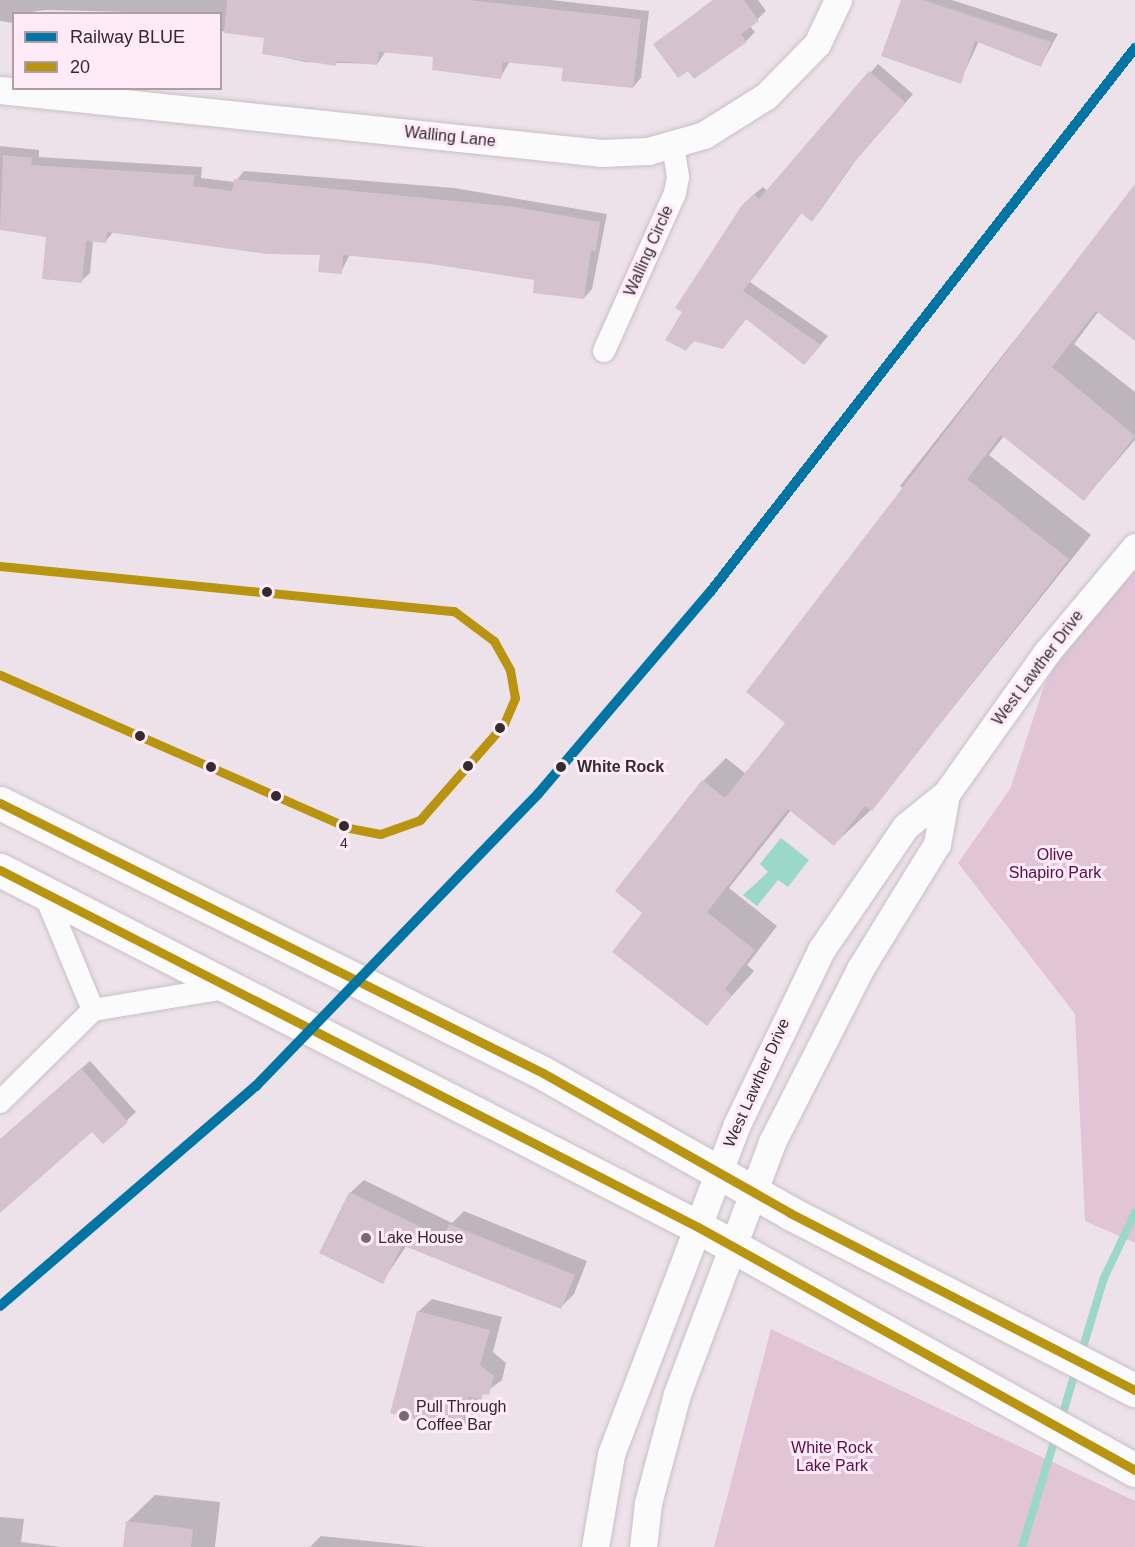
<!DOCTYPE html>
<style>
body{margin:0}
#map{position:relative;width:1135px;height:1547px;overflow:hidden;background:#eee2ea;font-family:Arial,sans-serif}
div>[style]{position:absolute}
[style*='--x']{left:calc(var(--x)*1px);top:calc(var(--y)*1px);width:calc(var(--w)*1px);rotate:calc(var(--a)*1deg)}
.green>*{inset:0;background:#e1c5d7}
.water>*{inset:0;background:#9bd7ca}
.shadow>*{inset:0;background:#0003}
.stream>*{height:8px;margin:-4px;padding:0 4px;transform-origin:4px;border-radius:4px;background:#9bd7ca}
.building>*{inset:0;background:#d4c3ce}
.roads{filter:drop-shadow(0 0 2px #c9c0c6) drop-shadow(0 0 2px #c9c0c6)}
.minor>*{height:22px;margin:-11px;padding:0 11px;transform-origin:11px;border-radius:11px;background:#fcfbfc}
.tertiary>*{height:27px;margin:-13.5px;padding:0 13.5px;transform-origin:13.5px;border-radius:13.5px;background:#fcfbfc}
.primary>*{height:33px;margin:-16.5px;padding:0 16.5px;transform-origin:16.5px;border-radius:16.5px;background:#fcfbfc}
.bus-1>*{height:9px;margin:-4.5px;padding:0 4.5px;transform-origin:4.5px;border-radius:4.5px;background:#b89411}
.rail-1>*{height:10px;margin:-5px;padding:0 5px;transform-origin:5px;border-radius:5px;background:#0275a4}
.dots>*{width:16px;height:16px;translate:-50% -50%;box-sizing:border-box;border:3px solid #feebf7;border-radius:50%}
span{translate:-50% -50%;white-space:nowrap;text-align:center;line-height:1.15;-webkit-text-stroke:6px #feebf7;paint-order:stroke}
.bus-label{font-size:14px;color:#342b31}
.street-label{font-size:16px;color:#342b31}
.stop-label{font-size:16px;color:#342b31;font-weight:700}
.left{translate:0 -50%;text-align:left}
.park-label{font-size:16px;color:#580f47}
.poi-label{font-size:16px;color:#342b31}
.legend{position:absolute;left:12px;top:12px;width:210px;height:78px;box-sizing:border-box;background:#feebf7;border:2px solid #ad9ea8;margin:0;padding:8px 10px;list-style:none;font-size:18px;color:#342b31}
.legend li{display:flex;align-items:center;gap:12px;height:30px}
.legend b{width:30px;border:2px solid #ad9ea8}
</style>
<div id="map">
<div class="green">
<div style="clip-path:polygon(1135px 539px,1135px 1243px,1085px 1221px,1075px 1014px,958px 863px,1010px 789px,1045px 683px)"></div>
<div style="clip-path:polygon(771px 1329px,1135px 1501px,1135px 1547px,714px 1547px)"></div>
</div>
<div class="water">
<div style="clip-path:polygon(781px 838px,809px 860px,788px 887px,778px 880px,757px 906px,743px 895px,768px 872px,760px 864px)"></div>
</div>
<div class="shadow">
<div style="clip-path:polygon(0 0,551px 0,649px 11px,641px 78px,633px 87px,564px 67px,510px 61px,500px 78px,435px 56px,386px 51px,377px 64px,305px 62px,263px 53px,265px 37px,220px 31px,220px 14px,46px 10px,14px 14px,14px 23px,0 21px)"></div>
<div style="clip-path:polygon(713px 0,758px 0,766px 11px,750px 26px,755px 32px,746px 41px,694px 77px,655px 44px)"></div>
<div style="clip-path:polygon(903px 0,952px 0,1058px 34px,1041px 65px,979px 41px,960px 82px)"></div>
<div style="clip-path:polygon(878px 64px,913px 94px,858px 157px,820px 211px,812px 220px,802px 212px,750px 282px,828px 336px,812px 355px,747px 318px,723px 347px,695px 340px,686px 349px,752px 196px,763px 187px,768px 192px)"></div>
<div style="clip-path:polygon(0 146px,39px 150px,39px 157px,202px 167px,201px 178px,235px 182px,244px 171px,454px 188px,607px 214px,592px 289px,584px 298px,536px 279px,431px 263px,350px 254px,341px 272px,321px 254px,114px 231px,105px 242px,93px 241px,90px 273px,81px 281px,48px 236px,0 229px)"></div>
<div style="clip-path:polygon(1135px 187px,1135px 339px,1099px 311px,1074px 344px,1135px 392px,1135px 440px,1084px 499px,1004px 436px,989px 455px,1091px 535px,872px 809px,834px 844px,791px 810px,729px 888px,777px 926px,747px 965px,754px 971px,707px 1024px,644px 913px,703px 781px,726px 758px,746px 774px,787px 722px,905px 490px,900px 486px)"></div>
<div style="clip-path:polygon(90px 1061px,136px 1112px,103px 1142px,93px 1129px,0 1211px,0 1140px)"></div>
<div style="clip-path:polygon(364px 1180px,452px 1223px,464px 1211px,587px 1261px,574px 1294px,561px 1307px,407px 1245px,382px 1282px,350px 1193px)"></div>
<div style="clip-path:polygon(432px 1299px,502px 1317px,493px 1352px,506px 1363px,502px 1380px,478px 1398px,473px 1417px,460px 1430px,418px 1312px)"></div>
<div style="clip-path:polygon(155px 1495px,220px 1502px,215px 1547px,125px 1547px,127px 1522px)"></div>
<div style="clip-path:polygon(0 1517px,24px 1519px,21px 1542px,61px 1547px,0 1547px)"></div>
<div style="clip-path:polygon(321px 1536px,426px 1547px,310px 1547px)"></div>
</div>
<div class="stream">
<div style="--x:1081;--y:1354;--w:79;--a:-73.2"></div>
<div style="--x:1104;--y:1278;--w:72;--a:-64.5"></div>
<div style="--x:1061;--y:1420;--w:53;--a:-73.6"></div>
<div style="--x:1022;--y:1547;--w:117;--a:-73.1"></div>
</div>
<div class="building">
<div style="clip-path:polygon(227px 0,469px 0,641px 19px,633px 88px,561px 81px,563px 68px,503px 62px,501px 79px,432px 70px,433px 57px,379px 52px,377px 65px,337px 61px,336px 66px,262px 54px,264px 38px,224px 33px)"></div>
<div style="clip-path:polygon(714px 0,744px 0,759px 21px,741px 34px,747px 42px,694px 79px,688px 71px,678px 78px,653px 44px)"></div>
<div style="clip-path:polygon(901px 0,923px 0,1051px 42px,1041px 67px,975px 41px,961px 84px,881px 56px)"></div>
<div style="clip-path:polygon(869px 71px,906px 103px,850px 167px,812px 222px,801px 213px,743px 291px,821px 345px,804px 365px,746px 319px,723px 349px,693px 341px,686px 351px,665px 340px,682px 312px,675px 308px,742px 205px,754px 194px,759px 199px)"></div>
<div style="clip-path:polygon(3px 155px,32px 158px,31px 165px,195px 175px,193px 186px,232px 191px,234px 179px,515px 207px,600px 222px,596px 251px,591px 250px,584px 299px,533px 293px,534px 280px,431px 264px,343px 255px,342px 274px,318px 272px,320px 255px,267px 254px,107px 232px,106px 243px,86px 241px,82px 283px,42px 279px,46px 237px,0 230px)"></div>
<div style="clip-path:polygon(1135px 184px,1135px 341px,1096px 311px,1052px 367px,1135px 436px,1084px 501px,1001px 435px,967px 479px,1069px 559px,872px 811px,865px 806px,834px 846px,788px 809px,707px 912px,755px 950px,725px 989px,732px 995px,707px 1026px,612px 952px,642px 913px,615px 891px,702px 780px,725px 798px,785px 723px,746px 692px)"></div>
<div style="clip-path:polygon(81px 1068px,128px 1122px,103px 1144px,92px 1132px,0 1213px,0 1139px)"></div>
<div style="clip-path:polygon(349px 1192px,443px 1238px,449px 1224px,575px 1275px,561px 1309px,402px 1245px,383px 1284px,319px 1253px)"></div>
<div style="clip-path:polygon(417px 1311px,490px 1330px,480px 1365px,494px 1376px,489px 1395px,483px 1394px,481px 1400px,469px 1397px,460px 1432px,390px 1413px)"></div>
<div style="clip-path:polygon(126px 1521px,193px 1529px,191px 1547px,123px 1547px)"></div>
</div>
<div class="roads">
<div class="minor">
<div style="--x:604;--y:351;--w:173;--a:-65.8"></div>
<div style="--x:675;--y:193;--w:16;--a:-79"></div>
<div style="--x:678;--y:177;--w:31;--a:-99"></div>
<div style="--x:44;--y:892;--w:128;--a:67.4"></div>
<div style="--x:0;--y:1102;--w:131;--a:-44.7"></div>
<div style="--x:93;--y:1010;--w:139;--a:-9.5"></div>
</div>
<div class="tertiary">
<div style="--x:0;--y:90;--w:604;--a:5.98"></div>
<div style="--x:601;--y:153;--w:47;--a:-2.4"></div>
<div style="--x:648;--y:151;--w:58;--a:-15.9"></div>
<div style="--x:704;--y:135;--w:73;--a:-32.2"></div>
<div style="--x:766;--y:96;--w:73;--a:-45.6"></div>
<div style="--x:817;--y:44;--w:49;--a:-64.5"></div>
<div style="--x:595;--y:1547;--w:94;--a:-80.2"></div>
<div style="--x:611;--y:1454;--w:353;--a:-69.1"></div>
<div style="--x:737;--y:1124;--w:193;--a:-64.2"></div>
<div style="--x:821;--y:950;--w:150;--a:-55.6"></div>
<div style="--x:906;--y:826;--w:51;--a:-38.7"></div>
<div style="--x:946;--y:794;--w:174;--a:-54.6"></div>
<div style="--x:1047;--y:652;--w:137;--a:-50"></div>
<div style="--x:643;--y:1547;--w:44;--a:-83.5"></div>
<div style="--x:648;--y:1503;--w:113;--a:-75.1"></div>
<div style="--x:677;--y:1394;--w:269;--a:-69.3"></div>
<div style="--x:772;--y:1142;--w:194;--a:-63"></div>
<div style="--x:860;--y:969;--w:147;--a:-58.4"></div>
<div style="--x:937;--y:844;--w:51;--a:-79.8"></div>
</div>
<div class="primary">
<div style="--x:0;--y:803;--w:606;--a:26.44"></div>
<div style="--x:543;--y:1073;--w:284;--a:29.5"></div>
<div style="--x:790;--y:1213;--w:388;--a:27.2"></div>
<div style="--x:0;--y:870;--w:784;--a:27.09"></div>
<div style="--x:698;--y:1227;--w:500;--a:29.08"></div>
</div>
</div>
<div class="bus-1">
<div style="--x:0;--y:566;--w:456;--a:5.7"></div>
<div style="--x:454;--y:611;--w:50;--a:36.9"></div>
<div style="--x:494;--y:641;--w:33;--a:61"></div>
<div style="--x:510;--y:670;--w:28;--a:80"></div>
<div style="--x:515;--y:698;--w:28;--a:113"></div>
<div style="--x:504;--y:724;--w:128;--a:131.2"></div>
<div style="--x:420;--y:820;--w:42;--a:160.7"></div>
<div style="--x:380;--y:834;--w:32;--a:-169"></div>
<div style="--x:349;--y:828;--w:381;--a:-156.3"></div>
<div style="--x:0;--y:803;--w:606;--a:26.44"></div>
<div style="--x:543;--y:1073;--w:284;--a:29.5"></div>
<div style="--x:790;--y:1213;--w:388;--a:27.2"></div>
<div style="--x:0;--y:870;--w:784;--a:27.09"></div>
<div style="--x:698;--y:1227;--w:500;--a:29.08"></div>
</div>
<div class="rail-1">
<div style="--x:0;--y:1306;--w:338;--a:-40.7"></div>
<div style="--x:256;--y:1086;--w:406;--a:-46"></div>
<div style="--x:538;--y:794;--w:267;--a:-49.6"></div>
<div style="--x:711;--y:591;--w:689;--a:-52.02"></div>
</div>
<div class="dots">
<div style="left:267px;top:592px;background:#342b31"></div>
<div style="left:500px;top:728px;background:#342b31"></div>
<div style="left:140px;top:736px;background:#342b31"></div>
<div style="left:468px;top:766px;background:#342b31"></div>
<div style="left:211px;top:767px;background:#342b31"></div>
<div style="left:561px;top:767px;background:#342b31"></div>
<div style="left:276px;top:796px;background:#342b31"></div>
<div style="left:344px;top:826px;background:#342b31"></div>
<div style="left:366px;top:1238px;background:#756b72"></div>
<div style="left:404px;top:1416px;background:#756b72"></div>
</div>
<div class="bus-label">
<span style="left:344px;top:843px">4</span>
</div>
<div class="street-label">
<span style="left:450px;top:137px;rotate:6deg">Walling Lane</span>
<span style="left:649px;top:251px;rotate:-66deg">Walling Circle</span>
<span style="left:1038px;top:668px;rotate:-53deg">West Lawther Drive</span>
<span style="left:757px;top:1083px;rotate:-66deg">West Lawther Drive</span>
</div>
<div class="stop-label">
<span class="left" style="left:577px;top:767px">White Rock</span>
</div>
<div class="park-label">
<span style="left:1055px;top:864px">Olive<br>Shapiro Park</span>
<span style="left:832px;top:1457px">White Rock<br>Lake Park</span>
</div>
<div class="poi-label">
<span class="left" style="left:378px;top:1238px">Lake House</span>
<span class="left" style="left:416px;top:1416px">Pull Through<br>Coffee Bar</span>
</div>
<ul class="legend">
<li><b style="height:8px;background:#0275a4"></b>Railway BLUE</li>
<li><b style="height:8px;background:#b89411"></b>20</li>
</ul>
</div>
